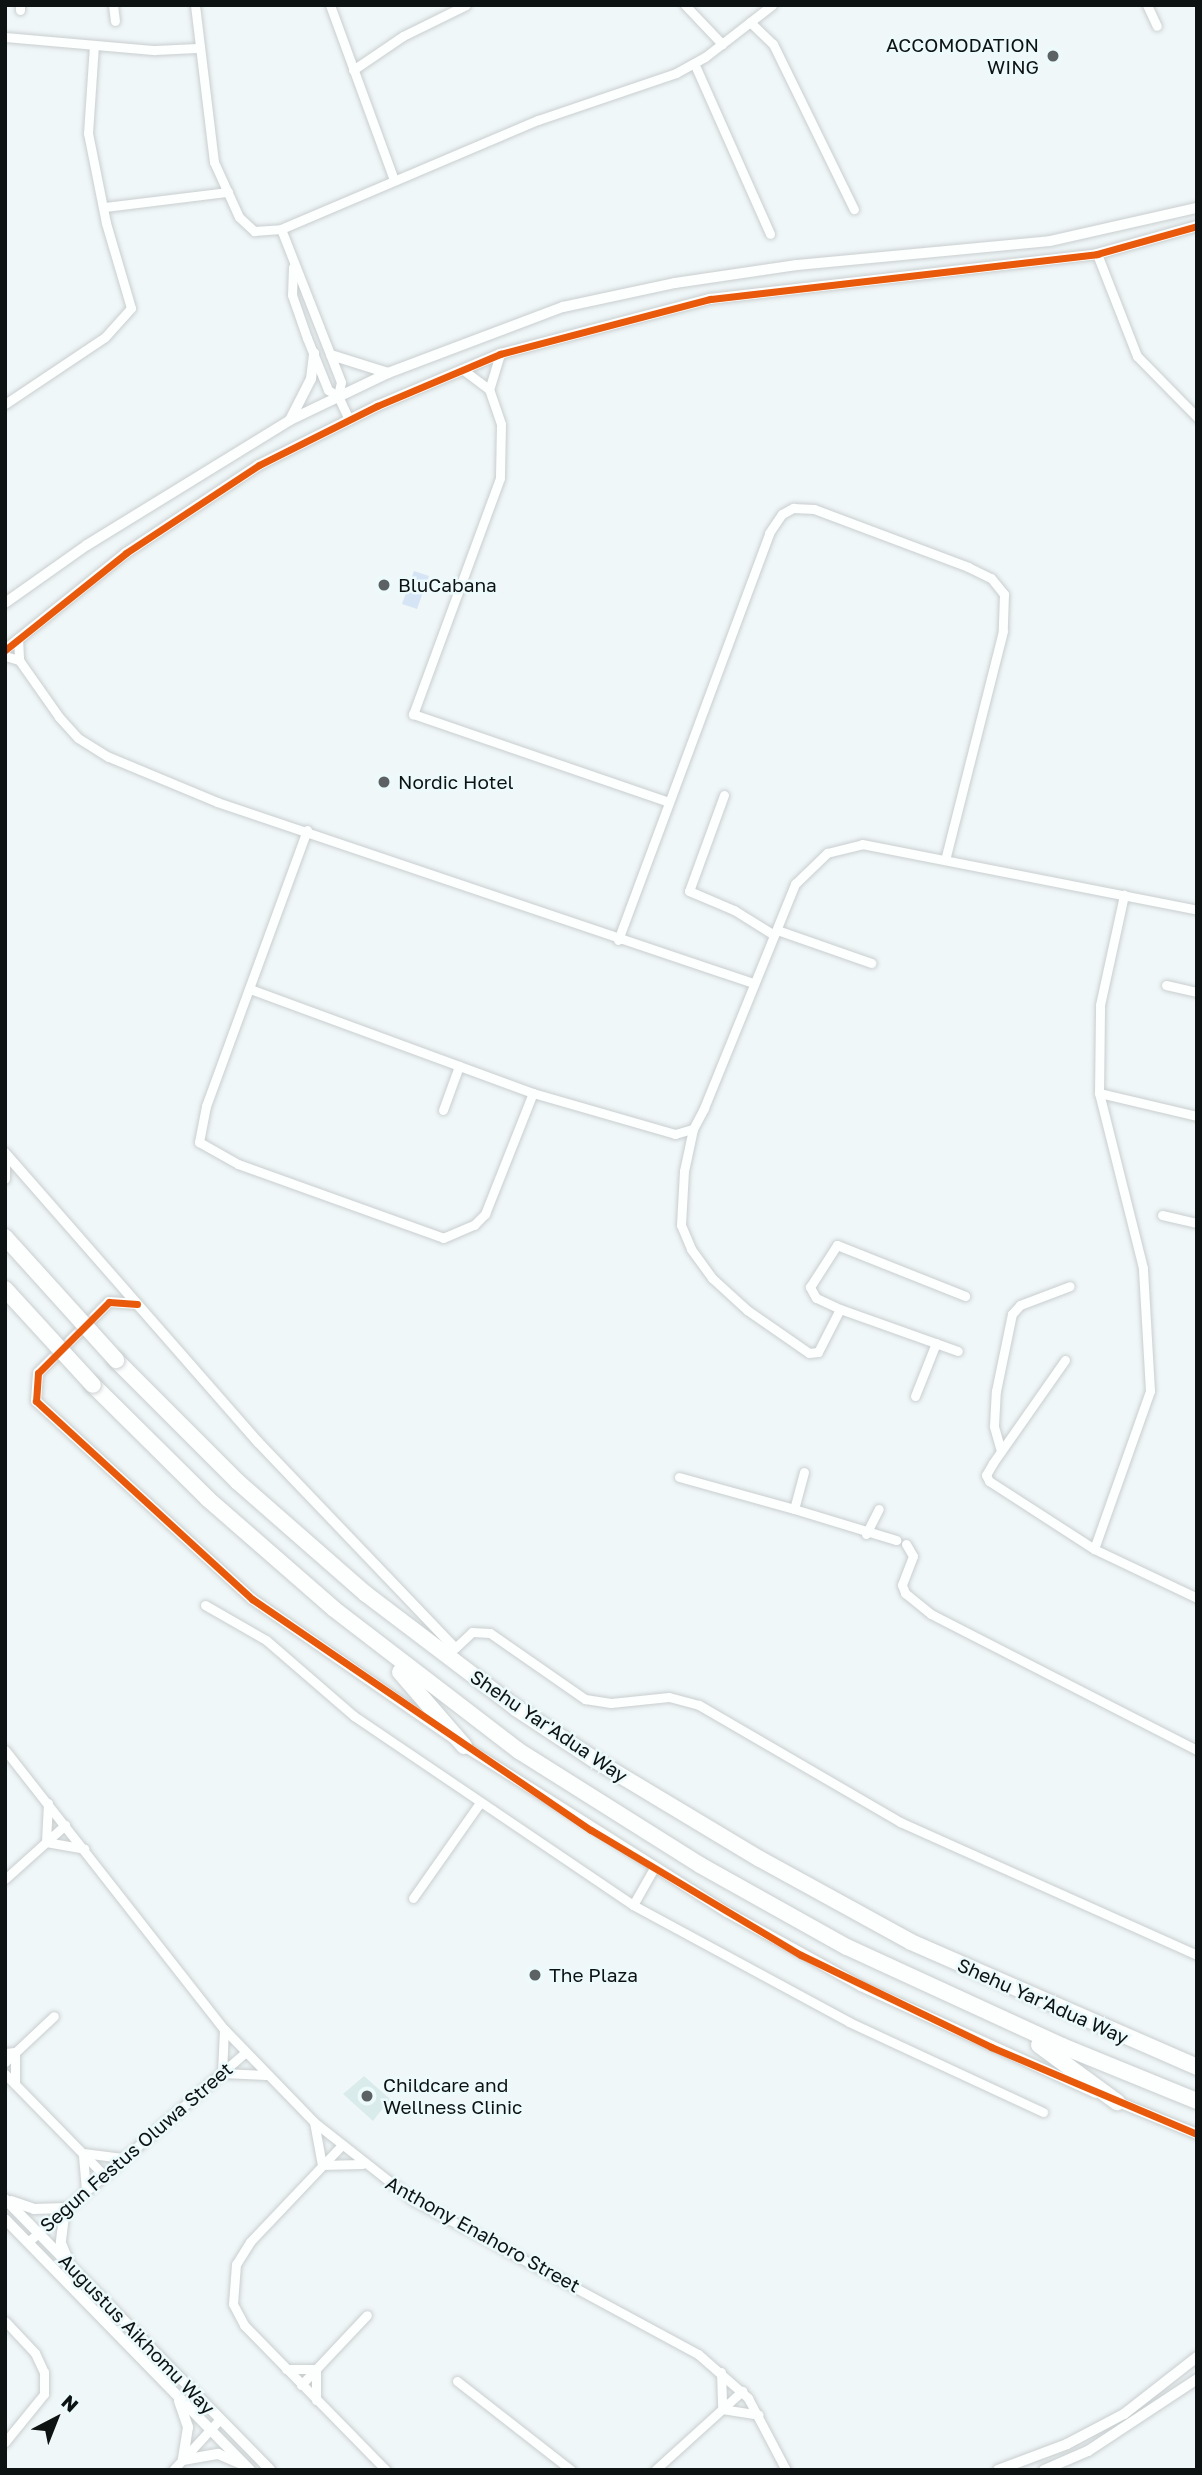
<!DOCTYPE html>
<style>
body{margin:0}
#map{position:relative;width:1202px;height:2475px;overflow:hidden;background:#f0f7f8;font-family:"Golos Text",sans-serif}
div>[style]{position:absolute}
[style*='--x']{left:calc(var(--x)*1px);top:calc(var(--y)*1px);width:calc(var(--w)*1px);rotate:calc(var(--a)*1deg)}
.built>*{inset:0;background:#daebec}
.water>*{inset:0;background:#d5e5f6}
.roads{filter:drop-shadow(0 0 2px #c9cecf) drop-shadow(0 0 2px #c9cecf)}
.minor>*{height:9px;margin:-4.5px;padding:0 4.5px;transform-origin:4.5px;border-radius:4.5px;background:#fdfefe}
.tertiary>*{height:10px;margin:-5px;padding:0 5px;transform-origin:5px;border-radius:5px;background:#fdfefe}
.motorway>*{height:16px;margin:-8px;padding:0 8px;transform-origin:8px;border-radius:8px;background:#fdfefe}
.bridges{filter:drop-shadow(0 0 2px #c9cecf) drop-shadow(0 0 2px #c9cecf)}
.motorway-bridge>*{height:16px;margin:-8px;padding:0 8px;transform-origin:8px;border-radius:8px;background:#fdfefe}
.cycleway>*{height:7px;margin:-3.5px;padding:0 3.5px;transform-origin:3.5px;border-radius:3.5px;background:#e8590c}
.dots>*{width:19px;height:19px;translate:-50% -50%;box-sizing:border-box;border:4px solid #ecfafc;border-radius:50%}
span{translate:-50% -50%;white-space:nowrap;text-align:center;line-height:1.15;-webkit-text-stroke:5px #ecfafc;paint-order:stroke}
.poi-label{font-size:19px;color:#0d1213}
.right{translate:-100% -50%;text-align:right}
.left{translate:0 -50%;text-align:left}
.street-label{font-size:19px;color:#0d1213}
.frame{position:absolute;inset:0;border:7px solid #0d1213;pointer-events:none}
.north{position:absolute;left:21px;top:2384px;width:70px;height:70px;-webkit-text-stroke:5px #ecfafc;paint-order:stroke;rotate:42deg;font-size:19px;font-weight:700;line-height:28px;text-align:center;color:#0d1213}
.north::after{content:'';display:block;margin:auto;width:24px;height:32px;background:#0d1213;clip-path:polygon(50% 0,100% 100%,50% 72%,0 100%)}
</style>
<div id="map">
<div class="built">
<div style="clip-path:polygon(364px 2076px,390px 2099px,373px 2121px,343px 2094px)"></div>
</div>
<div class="water">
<div style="clip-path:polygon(414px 571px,429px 576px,417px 609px,402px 604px)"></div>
</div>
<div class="roads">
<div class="minor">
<div style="--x:113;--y:5;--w:16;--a:83"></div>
<div style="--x:195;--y:5;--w:158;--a:83.1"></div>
<div style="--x:214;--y:162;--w:60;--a:65.6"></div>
<div style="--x:239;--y:217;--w:21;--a:43"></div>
<div style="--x:254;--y:231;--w:27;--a:-4"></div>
<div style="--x:330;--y:5;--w:186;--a:69.9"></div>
<div style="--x:685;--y:5;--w:54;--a:46.5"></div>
<div style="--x:1147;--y:5;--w:23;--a:65"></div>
<div style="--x:20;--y:10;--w:5;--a:-90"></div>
<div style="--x:750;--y:22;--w:32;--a:44"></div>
<div style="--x:773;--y:44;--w:184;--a:63.9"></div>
<div style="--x:5;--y:37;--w:151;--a:5"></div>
<div style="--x:155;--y:50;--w:42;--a:-2.7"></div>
<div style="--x:694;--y:63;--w:187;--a:66"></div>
<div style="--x:353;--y:70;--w:60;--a:-34.2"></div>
<div style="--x:403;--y:36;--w:70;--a:-26.2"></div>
<div style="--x:105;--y:207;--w:124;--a:-7"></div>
<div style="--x:1097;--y:254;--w:110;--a:68.6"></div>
<div style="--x:1137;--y:356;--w:86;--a:45.5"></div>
<div style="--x:293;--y:267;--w:28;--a:92"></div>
<div style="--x:292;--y:295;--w:46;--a:70.8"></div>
<div style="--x:307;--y:338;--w:56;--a:68"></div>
<div style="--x:328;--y:390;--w:12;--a:31"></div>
<div style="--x:338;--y:396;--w:26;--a:65"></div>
<div style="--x:500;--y:354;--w:37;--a:107"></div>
<div style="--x:489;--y:389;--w:37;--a:71"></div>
<div style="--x:501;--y:424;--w:54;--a:91.1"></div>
<div style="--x:500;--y:478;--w:252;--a:110.2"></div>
<div style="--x:413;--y:714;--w:270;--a:19"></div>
<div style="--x:462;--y:369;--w:34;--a:37"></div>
<div style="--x:338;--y:396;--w:14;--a:-78"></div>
<div style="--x:341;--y:382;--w:164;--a:-111.4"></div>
<div style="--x:281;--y:229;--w:279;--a:-23"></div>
<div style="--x:538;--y:120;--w:146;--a:-18.8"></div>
<div style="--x:676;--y:73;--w:33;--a:-29"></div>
<div style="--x:705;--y:57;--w:85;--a:-37.8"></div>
<div style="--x:5;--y:404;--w:120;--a:-33.8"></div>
<div style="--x:105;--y:337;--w:39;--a:-48"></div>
<div style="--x:131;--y:308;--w:89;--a:-106.4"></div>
<div style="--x:106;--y:223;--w:92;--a:-101.3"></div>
<div style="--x:88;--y:133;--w:87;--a:-86.1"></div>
<div style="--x:18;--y:638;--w:22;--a:87"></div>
<div style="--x:19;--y:660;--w:70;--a:54.9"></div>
<div style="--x:59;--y:717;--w:28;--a:48"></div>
<div style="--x:78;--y:738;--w:36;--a:32"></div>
<div style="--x:109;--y:757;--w:117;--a:22.6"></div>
<div style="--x:217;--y:802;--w:566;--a:18.66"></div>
<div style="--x:5;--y:656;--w:15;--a:16"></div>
<div style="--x:724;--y:795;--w:102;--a:110"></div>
<div style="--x:689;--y:891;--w:49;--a:22.9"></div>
<div style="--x:734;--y:910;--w:47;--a:32"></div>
<div style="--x:307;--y:830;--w:294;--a:110.1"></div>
<div style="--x:206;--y:1106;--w:37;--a:101"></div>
<div style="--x:199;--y:1142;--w:45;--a:29.4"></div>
<div style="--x:238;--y:1164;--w:218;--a:19.8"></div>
<div style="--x:443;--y:1238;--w:34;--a:-23"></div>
<div style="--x:474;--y:1225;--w:16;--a:-45"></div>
<div style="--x:485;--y:1214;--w:130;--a:-68.4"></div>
<div style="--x:777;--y:930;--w:100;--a:19.3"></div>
<div style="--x:618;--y:940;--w:434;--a:-69.6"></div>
<div style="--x:769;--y:533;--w:23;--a:-56"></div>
<div style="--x:782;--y:514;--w:13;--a:-29"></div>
<div style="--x:793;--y:508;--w:21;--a:3"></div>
<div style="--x:814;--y:509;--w:165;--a:20.6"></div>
<div style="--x:968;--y:567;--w:25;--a:26"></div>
<div style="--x:991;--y:578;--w:21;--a:51"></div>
<div style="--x:1004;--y:594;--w:37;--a:92"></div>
<div style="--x:1003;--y:631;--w:233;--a:104.2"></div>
<div style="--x:1166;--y:985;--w:32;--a:13"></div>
<div style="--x:250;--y:989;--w:302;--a:20.2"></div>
<div style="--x:533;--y:1093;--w:148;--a:16.1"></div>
<div style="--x:675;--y:1134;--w:19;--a:-16"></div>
<div style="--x:693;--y:1129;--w:24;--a:-62"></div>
<div style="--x:704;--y:1108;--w:242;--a:-67.9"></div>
<div style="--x:795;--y:884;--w:45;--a:-44.1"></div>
<div style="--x:827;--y:853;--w:36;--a:-14"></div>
<div style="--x:862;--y:844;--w:341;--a:11.1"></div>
<div style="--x:1099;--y:1093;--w:101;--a:13.2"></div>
<div style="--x:443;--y:1110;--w:47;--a:-70"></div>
<div style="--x:693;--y:1129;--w:43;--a:102.1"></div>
<div style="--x:684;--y:1171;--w:54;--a:93.2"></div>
<div style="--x:681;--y:1225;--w:26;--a:67"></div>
<div style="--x:691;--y:1249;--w:36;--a:54"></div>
<div style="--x:712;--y:1278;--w:47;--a:42.4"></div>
<div style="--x:747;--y:1310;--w:75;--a:34.7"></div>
<div style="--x:809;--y:1353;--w:9;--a:-6"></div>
<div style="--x:818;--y:1352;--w:48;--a:-62.9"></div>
<div style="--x:840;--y:1309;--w:125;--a:19.6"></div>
<div style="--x:1162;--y:1215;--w:36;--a:13"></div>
<div style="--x:840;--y:1309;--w:26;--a:-155"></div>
<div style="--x:816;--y:1298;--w:13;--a:-119"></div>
<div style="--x:810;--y:1287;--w:50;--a:-57.3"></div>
<div style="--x:837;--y:1245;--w:138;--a:21.7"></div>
<div style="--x:1065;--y:1360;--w:126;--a:125"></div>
<div style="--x:993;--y:1463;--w:14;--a:120"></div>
<div style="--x:986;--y:1475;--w:7;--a:63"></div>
<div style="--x:989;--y:1481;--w:125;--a:32.9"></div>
<div style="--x:1094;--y:1549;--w:114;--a:25.4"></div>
<div style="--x:915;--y:1396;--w:57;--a:-68.4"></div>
<div style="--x:1001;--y:1451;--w:26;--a:-106"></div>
<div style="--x:994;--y:1426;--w:35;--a:-87"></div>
<div style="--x:996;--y:1391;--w:79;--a:-78.3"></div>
<div style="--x:1012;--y:1314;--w:12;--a:-48"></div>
<div style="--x:1020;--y:1305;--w:53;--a:-20.8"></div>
<div style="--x:804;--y:1472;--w:38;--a:105"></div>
<div style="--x:794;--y:1509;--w:107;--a:16.9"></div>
<div style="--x:679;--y:1477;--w:119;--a:15.5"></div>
<div style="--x:866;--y:1534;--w:28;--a:-63"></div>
<div style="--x:906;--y:1544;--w:14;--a:60"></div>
<div style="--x:913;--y:1556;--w:31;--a:111"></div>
<div style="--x:902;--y:1585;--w:9;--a:69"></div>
<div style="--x:905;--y:1593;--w:33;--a:39"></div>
<div style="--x:931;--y:1614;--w:299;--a:27.1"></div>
<div style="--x:1094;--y:1549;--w:168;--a:-70.5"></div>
<div style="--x:1150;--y:1391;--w:123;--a:-93.3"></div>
<div style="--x:1143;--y:1268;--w:180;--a:-104.1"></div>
<div style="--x:1099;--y:1093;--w:88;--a:-89.3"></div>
<div style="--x:1100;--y:1005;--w:113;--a:-77.7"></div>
<div style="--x:205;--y:1605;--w:70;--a:29.8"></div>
<div style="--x:266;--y:1640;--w:116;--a:40.8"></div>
<div style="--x:354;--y:1716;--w:337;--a:34.1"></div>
<div style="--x:633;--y:1905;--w:246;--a:28.4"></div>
<div style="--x:849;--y:2022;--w:214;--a:24.9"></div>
<div style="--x:455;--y:1648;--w:23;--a:-43"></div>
<div style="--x:472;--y:1632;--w:18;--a:3"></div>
<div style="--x:490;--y:1633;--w:116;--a:34.8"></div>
<div style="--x:585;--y:1699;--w:26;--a:9"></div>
<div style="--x:611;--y:1703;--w:58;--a:-5.9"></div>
<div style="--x:669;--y:1697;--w:31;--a:15"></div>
<div style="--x:699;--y:1705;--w:233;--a:30.2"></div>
<div style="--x:900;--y:1822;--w:325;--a:24.1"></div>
<div style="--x:5;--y:1750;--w:355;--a:51.9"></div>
<div style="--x:224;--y:2029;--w:129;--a:45.9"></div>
<div style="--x:314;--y:2122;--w:126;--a:38.2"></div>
<div style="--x:413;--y:2200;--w:324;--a:28.4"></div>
<div style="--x:698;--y:2354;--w:67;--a:41.3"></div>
<div style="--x:748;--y:2398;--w:81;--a:62.2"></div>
<div style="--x:48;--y:1803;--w:39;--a:93"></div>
<div style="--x:46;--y:1842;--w:39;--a:10"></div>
<div style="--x:5;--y:1879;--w:81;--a:-42"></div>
<div style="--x:413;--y:1898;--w:115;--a:-54.9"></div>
<div style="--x:633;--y:1905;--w:43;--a:-60.4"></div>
<div style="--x:224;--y:2029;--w:44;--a:92.6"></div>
<div style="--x:222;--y:2073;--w:44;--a:2.6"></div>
<div style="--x:5;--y:2053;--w:10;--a:-6"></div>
<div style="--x:15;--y:2052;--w:32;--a:90"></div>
<div style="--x:5;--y:2062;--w:67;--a:-43.2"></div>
<div style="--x:5;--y:2074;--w:140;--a:45.6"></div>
<div style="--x:314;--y:2122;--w:44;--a:79.5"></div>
<div style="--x:322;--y:2165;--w:40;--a:-1.4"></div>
<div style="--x:341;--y:2146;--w:132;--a:133.5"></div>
<div style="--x:250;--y:2242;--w:26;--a:122"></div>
<div style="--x:236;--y:2264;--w:40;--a:94.3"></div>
<div style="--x:233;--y:2304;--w:24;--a:62"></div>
<div style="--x:244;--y:2325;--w:203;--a:45.6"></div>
<div style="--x:86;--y:2190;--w:37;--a:-95"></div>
<div style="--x:83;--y:2153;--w:40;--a:7.1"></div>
<div style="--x:28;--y:2242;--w:288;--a:-41.1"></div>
<div style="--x:5;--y:2321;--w:44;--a:46.8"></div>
<div style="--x:35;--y:2353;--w:21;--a:65"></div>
<div style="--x:44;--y:2372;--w:22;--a:90"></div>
<div style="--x:44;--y:2394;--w:62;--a:129.1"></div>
<div style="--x:286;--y:2369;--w:30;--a:0"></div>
<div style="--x:316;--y:2369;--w:31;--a:90"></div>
<div style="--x:721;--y:2372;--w:37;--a:88"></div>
<div style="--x:722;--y:2409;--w:37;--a:9"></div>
<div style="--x:457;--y:2381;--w:145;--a:38"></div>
<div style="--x:301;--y:2385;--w:96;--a:-46.7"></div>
<div style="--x:173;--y:2470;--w:69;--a:-47.3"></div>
<div style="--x:655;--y:2470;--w:118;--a:-42.2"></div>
</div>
<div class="tertiary">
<div style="--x:331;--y:355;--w:60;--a:17.5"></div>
<div style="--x:291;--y:418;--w:44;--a:-62.9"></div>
<div style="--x:311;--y:379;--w:26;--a:-83"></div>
<div style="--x:5;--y:603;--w:100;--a:-35.3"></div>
<div style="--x:87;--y:545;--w:238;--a:-31.6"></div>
<div style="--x:290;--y:420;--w:109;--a:-25.6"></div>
<div style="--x:388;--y:373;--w:187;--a:-20.7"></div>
<div style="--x:563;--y:307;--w:115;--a:-12.1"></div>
<div style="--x:675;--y:283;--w:123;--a:-8.4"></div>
<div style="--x:797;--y:265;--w:254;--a:-5.4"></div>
<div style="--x:1050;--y:241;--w:151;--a:-12.7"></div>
<div style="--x:5;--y:650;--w:155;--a:-38.7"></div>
<div style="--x:126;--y:553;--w:159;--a:-33.5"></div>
<div style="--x:259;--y:465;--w:132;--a:-26.6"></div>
<div style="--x:377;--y:406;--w:134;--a:-22.9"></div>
<div style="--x:500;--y:354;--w:217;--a:-14.7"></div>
<div style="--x:710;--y:299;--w:390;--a:-6.6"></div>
<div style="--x:1097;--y:254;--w:104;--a:-15.6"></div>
<div style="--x:5;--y:1153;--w:384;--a:48.8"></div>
<div style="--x:258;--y:1442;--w:285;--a:46.3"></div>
<div style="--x:5;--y:1156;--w:23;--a:90"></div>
<div style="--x:137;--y:1304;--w:28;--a:-176"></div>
<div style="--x:109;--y:1302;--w:100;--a:135"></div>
<div style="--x:38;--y:1373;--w:28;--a:94"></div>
<div style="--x:36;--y:1401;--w:293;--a:42.5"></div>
<div style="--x:252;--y:1599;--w:258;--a:34.7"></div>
<div style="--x:464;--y:1746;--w:311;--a:32.3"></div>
<div style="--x:727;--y:1912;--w:153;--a:28.9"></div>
<div style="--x:861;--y:1986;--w:258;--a:24.5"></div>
<div style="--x:1111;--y:2099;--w:93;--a:22.1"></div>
<div style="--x:5;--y:2199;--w:379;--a:45.6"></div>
<div style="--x:11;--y:2201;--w:24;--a:19"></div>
<div style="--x:34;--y:2209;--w:31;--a:-2"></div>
<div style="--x:65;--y:2208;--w:35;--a:97"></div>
<div style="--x:61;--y:2243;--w:18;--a:68"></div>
<div style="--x:5;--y:2219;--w:351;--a:45.7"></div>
<div style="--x:179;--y:2401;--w:28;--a:71"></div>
<div style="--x:188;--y:2427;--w:33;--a:99"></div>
<div style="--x:183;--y:2460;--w:36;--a:-10"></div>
<div style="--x:218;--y:2454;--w:26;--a:23"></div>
<div style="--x:998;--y:2470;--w:74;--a:-20.6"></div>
<div style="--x:1067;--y:2444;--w:64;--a:-27.8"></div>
<div style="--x:1124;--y:2414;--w:93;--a:-38"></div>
<div style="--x:1044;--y:2470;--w:48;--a:-23.4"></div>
<div style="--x:1088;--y:2451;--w:131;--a:-33.4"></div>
</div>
<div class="motorway">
<div style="--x:116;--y:1360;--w:173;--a:45"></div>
<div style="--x:238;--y:1482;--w:170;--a:41.2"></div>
<div style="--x:366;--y:1594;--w:188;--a:37.2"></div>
<div style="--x:516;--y:1708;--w:95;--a:33.4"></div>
<div style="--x:595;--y:1760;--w:192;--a:31"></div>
<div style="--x:760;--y:1859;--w:172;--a:28.8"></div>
<div style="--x:911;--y:1942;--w:312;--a:23.6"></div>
<div style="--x:93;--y:1385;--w:162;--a:44.7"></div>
<div style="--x:208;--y:1499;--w:167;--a:41.1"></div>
<div style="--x:334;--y:1609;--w:233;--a:37.5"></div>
<div style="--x:519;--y:1751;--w:214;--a:32.2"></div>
<div style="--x:700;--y:1865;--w:168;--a:29.2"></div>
<div style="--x:847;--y:1947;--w:237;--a:24.7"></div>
<div style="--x:1062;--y:2046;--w:146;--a:22.2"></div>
<div style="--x:400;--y:1672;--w:98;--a:49.1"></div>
<div style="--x:1039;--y:2045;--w:97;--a:36.2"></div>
</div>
</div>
<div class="bridges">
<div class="motorway-bridge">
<div style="--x:5;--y:1237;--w:166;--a:47.9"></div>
<div style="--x:5;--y:1289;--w:130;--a:47.5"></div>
</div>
</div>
<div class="cycleway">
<div style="--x:5;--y:650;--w:155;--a:-38.7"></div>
<div style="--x:126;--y:553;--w:159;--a:-33.5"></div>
<div style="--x:259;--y:465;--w:132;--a:-26.6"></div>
<div style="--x:377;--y:406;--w:134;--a:-22.9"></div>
<div style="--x:500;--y:354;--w:217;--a:-14.7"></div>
<div style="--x:710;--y:299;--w:390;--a:-6.6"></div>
<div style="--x:1097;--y:254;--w:104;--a:-15.6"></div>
<div style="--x:137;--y:1304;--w:28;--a:-176"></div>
<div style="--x:109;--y:1302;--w:100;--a:135"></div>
<div style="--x:38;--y:1373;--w:28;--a:94"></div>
<div style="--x:36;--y:1401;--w:293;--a:42.5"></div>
<div style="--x:252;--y:1599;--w:410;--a:34.3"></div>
<div style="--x:591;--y:1830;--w:244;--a:30.8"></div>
<div style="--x:801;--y:1955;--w:211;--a:25.8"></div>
<div style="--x:991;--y:2047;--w:224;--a:22.9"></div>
</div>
<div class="dots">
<div style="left:1053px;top:56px;background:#5c6263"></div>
<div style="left:384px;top:585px;background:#5c6263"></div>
<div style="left:384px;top:782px;background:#5c6263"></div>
<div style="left:535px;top:1975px;background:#5c6263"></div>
<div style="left:367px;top:2096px;background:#5c6263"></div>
</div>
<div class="poi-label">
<span class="right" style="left:1039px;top:56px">ACCOMODATION<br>WING</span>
<span class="left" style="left:398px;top:585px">BluCabana</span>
<span class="left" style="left:398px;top:782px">Nordic Hotel</span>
<span class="left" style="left:549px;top:1975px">The Plaza</span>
<span class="left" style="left:383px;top:2096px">Childcare and<br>Wellness Clinic</span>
</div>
<div class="street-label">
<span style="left:549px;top:1726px;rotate:34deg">Shehu Yar'Adua Way</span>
<span style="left:1043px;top:2001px;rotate:24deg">Shehu Yar'Adua Way</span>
<span style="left:136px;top:2147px;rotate:-41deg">Segun Festus Oluwa Street</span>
<span style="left:483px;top:2234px;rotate:29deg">Anthony Enahoro Street</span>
<span style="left:137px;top:2334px;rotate:46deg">Augustus Aikhomu Way</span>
</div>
<div class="frame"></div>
<div class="north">N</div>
</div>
